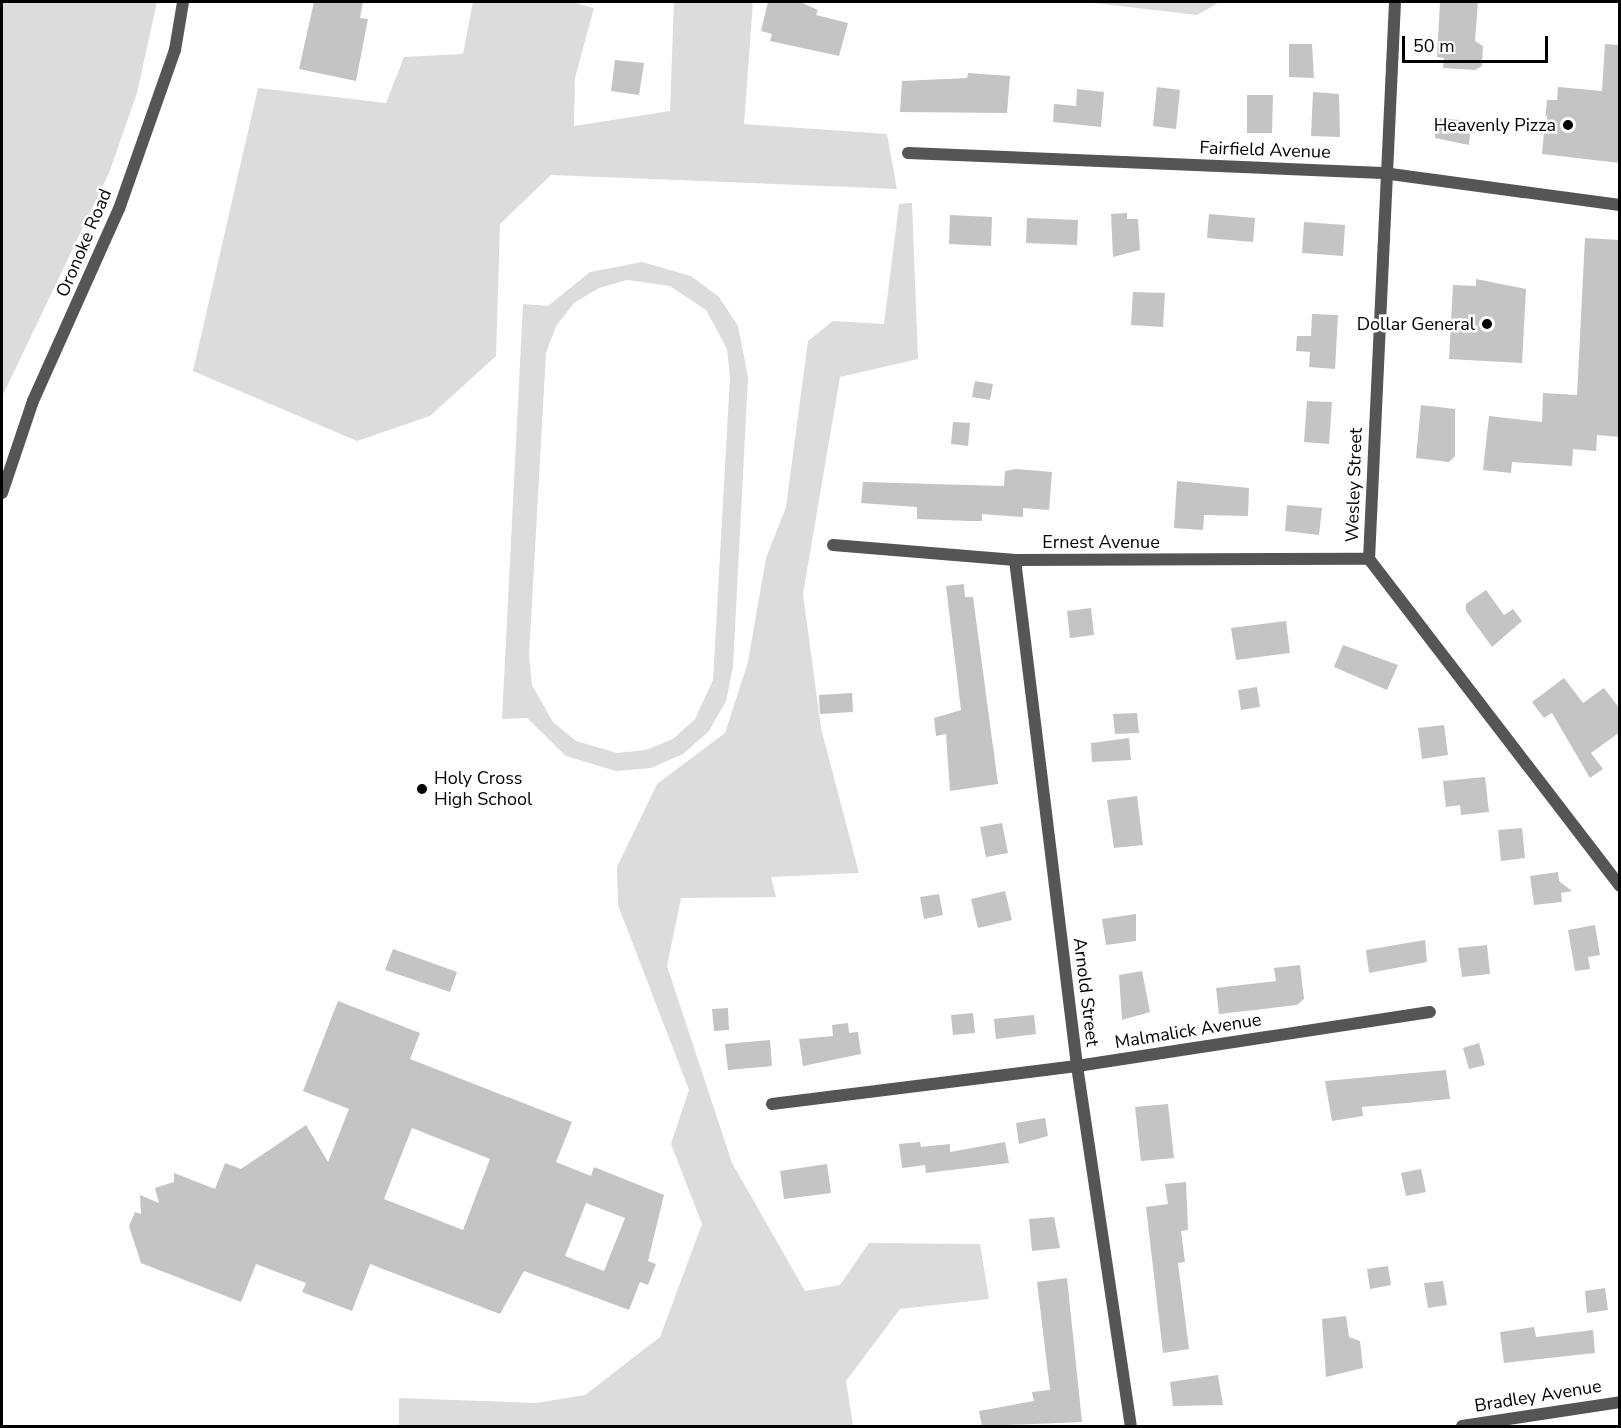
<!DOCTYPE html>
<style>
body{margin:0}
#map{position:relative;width:1621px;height:1428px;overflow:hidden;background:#fff;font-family:"Nunito Sans",sans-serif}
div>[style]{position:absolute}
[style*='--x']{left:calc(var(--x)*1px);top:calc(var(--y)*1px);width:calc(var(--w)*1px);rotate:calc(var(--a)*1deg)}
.green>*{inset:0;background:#dcdcdc}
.building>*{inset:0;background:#c4c4c4}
.minor>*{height:12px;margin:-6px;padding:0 6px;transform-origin:6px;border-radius:6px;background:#555}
.tertiary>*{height:12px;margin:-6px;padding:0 6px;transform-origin:6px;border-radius:6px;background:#555}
.dots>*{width:16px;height:16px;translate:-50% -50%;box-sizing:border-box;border:3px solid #fff;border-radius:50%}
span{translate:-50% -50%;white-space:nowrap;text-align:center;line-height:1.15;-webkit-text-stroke:5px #fff;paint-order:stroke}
.poi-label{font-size:18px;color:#000}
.right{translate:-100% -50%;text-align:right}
.left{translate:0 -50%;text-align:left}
.street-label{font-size:18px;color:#000}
.frame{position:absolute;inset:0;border:3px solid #000;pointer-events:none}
.scale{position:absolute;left:1402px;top:36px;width:146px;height:27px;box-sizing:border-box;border:3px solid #000;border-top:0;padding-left:8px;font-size:18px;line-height:21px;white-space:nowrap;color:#000;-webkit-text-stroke:4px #fff;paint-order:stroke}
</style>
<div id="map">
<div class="green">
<div style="clip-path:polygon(2px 2px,157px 2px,137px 93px,109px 173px,2px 397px)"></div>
<div style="clip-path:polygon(473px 2px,572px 2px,594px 8px,575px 78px,574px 126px,670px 111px,674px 2px,753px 2px,744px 124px,887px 134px,897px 189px,551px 175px,500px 224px,496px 356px,430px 416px,357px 441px,193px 371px,258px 88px,386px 103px,404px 57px,463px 54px)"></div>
<div style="clip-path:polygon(1085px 2px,1220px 2px,1197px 15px)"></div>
<div style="clip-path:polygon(912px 203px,918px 359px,840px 377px,803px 594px,821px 728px,859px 873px,771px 877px,776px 897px,681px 898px,667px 966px,732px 1163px,805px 1291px,840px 1285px,869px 1243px,980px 1244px,989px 1299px,900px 1309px,846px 1381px,853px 1426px,399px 1426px,399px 1398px,536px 1403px,585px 1395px,660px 1337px,702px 1224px,671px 1144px,689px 1090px,618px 905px,617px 867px,657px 784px,725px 733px,748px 662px,766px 558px,786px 507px,808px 341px,833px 321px,884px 324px,899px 204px)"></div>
<div style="clip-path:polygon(evenodd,642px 262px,691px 276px,719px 297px,738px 326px,748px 377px,733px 667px,726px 701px,709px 731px,683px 754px,651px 768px,616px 771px,566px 756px,527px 718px,502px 719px,523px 304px,548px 306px,590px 272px,642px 262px,627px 280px,670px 286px,706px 310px,727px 349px,730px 377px,713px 680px,695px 719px,673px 739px,646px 750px,617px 753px,576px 741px,553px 722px,532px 685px,529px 656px,546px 353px,556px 326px,574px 303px,599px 288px,627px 280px)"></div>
</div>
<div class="building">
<div style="clip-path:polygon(314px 2px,363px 2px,360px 18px,368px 19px,356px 81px,299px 69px)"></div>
<div style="clip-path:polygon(768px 2px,800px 2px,818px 10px,816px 15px,848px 23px,839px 56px,770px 41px,772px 34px,761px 31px)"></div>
<div style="clip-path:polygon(1440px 2px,1478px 2px,1475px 41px,1483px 46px,1482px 66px,1475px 70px,1443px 68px,1444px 58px,1437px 57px)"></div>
<div style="clip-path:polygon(1289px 44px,1312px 44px,1314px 78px,1289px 77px)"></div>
<div style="clip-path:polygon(1605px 44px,1620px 45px,1620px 163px,1542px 154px,1547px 100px,1557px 100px,1558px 87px,1602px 91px)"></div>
<div style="clip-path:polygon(615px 60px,644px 63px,639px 95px,611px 91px)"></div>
<div style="clip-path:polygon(968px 73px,1010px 76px,1007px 113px,900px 112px,902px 81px,967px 78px)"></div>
<div style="clip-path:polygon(1157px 87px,1180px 90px,1176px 129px,1153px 126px)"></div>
<div style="clip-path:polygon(1077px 89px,1104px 92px,1101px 127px,1053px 122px,1054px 104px,1076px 106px)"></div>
<div style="clip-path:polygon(1313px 92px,1339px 94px,1340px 137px,1311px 136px)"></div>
<div style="clip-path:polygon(1247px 95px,1273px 95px,1272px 133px,1247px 133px)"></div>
<div style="clip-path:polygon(1437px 118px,1471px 121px,1469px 145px,1435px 138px)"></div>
<div style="clip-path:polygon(1127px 213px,1127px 219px,1138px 219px,1140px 250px,1113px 257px,1111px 214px)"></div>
<div style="clip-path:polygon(1209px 214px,1255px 218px,1253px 242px,1207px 238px)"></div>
<div style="clip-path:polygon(950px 215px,992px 217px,991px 246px,949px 244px)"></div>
<div style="clip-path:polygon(1027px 218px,1078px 220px,1077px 245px,1026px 243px)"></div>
<div style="clip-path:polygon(1304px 222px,1345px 225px,1343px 256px,1302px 253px)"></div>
<div style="clip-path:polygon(1585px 238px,1620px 240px,1620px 437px,1597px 435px,1596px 451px,1573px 449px,1572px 466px,1512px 462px,1511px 473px,1483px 470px,1489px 416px,1542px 422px,1543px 393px,1577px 395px)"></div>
<div style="clip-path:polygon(1476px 279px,1526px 289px,1522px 363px,1449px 359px,1453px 285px,1476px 286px)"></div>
<div style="clip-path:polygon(1133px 292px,1165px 293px,1163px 327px,1131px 325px)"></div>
<div style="clip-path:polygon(1312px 314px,1338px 315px,1335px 369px,1309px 367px,1310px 352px,1296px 351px,1297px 336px,1311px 336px)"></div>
<div style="clip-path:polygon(975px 381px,993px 384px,990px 400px,972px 397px)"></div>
<div style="clip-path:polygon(1307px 401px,1332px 402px,1329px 444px,1304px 442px)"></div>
<div style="clip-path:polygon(1421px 405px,1455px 409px,1455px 456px,1449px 462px,1416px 458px)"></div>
<div style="clip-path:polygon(953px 422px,970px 423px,968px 446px,951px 444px)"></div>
<div style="clip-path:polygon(1016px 469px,1052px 472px,1049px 510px,1023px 508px,1023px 517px,982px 514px,982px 521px,970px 521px,917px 519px,917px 507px,861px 503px,863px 482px,1004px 486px,1005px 471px)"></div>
<div style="clip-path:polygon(1177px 481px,1249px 488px,1248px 516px,1204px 515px,1203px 530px,1174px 528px)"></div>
<div style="clip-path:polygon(1287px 505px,1322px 508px,1319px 535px,1285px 531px)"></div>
<div style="clip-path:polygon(964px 584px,965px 597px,973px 597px,998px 784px,950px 791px,946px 734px,936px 736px,934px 718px,961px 710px,946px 586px)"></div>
<div style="clip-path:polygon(1486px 590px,1504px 615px,1513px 609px,1522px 621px,1492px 647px,1466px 611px,1466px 604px)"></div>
<div style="clip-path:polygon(1091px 608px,1094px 635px,1070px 638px,1067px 611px)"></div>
<div style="clip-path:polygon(1286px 621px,1290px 653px,1236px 660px,1231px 628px)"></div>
<div style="clip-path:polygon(1343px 645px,1398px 665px,1387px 690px,1334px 667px)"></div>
<div style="clip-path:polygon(1564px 678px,1583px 703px,1604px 688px,1620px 709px,1620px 732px,1591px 753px,1603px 769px,1590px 778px,1552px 713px,1544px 718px,1532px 702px)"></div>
<div style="clip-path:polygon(1257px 687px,1260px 707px,1241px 710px,1238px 690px)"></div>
<div style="clip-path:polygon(852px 693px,853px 712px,820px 714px,819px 695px)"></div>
<div style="clip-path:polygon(1137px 713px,1139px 733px,1115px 734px,1113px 714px)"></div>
<div style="clip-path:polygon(1444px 725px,1448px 755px,1422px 759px,1418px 728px)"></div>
<div style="clip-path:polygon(1129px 738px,1131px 760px,1092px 762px,1091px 743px)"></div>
<div style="clip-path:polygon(1485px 777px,1489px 812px,1461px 815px,1460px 805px,1446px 807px,1443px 781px)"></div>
<div style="clip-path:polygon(1137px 796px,1143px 845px,1114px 848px,1107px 800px)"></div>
<div style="clip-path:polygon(1002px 823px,1008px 853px,986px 857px,980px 827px)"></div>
<div style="clip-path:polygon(1522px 828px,1525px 858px,1501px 861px,1498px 830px)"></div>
<div style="clip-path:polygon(1558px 872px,1559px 881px,1572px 891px,1561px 893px,1562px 902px,1534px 905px,1530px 876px)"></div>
<div style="clip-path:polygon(1005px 891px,1012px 920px,978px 928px,971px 899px)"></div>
<div style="clip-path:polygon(939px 894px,943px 915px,924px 919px,920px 897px)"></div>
<div style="clip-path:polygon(1136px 914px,1136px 941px,1106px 945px,1102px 919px)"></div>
<div style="clip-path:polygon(1595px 925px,1600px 955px,1588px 957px,1590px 969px,1575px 971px,1568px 930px)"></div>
<div style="clip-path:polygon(1425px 940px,1427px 962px,1369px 973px,1366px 950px)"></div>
<div style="clip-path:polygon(1487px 945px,1490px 974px,1462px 977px,1458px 948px)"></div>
<div style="clip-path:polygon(393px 949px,457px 972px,450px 992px,385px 970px)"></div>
<div style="clip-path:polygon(1300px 965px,1304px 999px,1297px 1005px,1219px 1014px,1216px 988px,1276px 981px,1274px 968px)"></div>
<div style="clip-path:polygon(1142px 971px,1150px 1012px,1122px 1020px,1119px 975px)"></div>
<div style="clip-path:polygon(evenodd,338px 1001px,420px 1033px,410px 1059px,572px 1122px,556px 1162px,591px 1176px,594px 1167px,664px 1195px,648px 1261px,656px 1264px,648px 1285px,640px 1282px,629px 1310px,524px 1271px,500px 1314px,370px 1264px,352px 1311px,302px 1292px,306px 1283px,256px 1264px,241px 1302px,141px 1263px,129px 1226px,135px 1212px,141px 1214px,140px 1195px,159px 1203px,155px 1188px,174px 1182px,174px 1173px,215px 1189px,225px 1163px,241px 1169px,306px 1125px,328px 1162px,349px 1109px,303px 1091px,338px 1001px,412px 1128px,490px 1159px,463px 1230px,384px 1199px,412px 1128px,338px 1001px,586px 1203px,625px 1218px,604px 1271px,565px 1256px,586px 1203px)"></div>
<div style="clip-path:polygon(728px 1008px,729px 1030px,714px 1031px,712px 1009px)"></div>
<div style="clip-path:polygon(973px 1013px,975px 1033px,953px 1035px,951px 1015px)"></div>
<div style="clip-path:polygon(1034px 1015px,1036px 1034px,996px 1039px,994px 1019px)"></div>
<div style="clip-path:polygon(848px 1023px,849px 1033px,858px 1032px,861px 1054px,803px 1066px,799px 1039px,833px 1036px,832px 1025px)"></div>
<div style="clip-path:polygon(770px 1040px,772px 1066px,728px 1070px,725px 1044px)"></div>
<div style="clip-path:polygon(1479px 1043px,1485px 1065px,1469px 1069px,1463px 1048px)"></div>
<div style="clip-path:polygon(1446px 1070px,1450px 1099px,1362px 1107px,1363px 1116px,1332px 1121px,1325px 1081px)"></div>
<div style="clip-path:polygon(1168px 1104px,1174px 1158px,1141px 1161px,1135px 1107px)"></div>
<div style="clip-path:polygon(1045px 1118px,1048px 1136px,1019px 1144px,1016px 1123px)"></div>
<div style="clip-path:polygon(920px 1142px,921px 1147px,950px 1144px,950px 1152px,1005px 1142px,1009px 1163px,926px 1173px,925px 1165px,902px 1168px,899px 1144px)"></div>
<div style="clip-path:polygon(827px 1164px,831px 1193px,784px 1199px,780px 1171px)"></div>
<div style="clip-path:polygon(1421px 1169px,1426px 1192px,1406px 1196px,1401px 1173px)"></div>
<div style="clip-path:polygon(1186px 1182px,1188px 1230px,1181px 1231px,1185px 1262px,1178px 1263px,1189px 1349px,1163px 1353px,1146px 1207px,1168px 1204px,1165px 1184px)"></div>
<div style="clip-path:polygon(1054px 1217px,1060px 1248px,1032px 1251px,1029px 1219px)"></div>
<div style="clip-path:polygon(1388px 1266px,1391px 1285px,1370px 1289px,1367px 1269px)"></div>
<div style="clip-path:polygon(1067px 1278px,1082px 1422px,982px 1426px,979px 1411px,1034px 1401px,1032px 1392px,1050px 1390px,1037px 1282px)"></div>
<div style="clip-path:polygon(1443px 1281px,1447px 1305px,1428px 1308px,1424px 1283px)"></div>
<div style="clip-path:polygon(1605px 1288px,1608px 1310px,1587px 1313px,1585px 1291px)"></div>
<div style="clip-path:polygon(1346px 1316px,1349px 1337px,1360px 1341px,1363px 1368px,1326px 1377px,1322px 1319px)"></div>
<div style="clip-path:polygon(1534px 1327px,1536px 1337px,1593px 1330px,1595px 1353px,1504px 1363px,1500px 1332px)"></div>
<div style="clip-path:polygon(1218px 1375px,1223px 1405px,1173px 1406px,1170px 1382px)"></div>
</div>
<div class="minor">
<div style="--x:1395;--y:2;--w:558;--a:92.67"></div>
<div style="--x:1369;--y:559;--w:412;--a:52.5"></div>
<div style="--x:908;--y:153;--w:475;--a:2.4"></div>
<div style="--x:1383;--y:173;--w:239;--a:7.7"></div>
<div style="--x:833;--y:545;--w:183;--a:4.7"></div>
<div style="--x:1015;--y:560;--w:354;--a:-0.2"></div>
<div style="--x:1015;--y:560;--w:510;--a:83.01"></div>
<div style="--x:1077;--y:1066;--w:364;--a:81.5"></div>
<div style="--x:772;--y:1104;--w:307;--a:-7.1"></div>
<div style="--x:1077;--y:1066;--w:357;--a:-8.7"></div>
</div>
<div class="tertiary">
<div style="--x:2;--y:493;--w:97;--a:-71.4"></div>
<div style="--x:33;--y:401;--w:210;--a:-65.9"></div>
<div style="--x:119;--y:209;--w:169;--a:-70.6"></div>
<div style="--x:175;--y:50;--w:49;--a:-80.5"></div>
<div style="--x:1462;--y:1426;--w:160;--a:-8.6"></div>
</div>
<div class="dots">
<div style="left:1568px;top:125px;background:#000"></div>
<div style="left:1487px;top:324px;background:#000"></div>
<div style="left:422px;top:789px;background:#000"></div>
</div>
<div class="poi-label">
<span class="right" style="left:1556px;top:125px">Heavenly Pizza</span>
<span class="right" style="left:1475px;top:324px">Dollar General</span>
<span class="left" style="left:434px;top:789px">Holy Cross<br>High School</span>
</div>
<div class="street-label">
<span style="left:1265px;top:150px;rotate:2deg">Fairfield Avenue</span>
<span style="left:84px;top:243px;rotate:-67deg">Oronoke Road</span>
<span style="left:1354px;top:485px;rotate:-88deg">Wesley Street</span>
<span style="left:1101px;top:542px">Ernest Avenue</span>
<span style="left:1086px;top:992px;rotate:83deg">Arnold Street</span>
<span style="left:1188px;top:1031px;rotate:-9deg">Malmalick Avenue</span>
<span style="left:1538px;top:1396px;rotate:-9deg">Bradley Avenue</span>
</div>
<div class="frame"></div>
<div class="scale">50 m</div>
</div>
